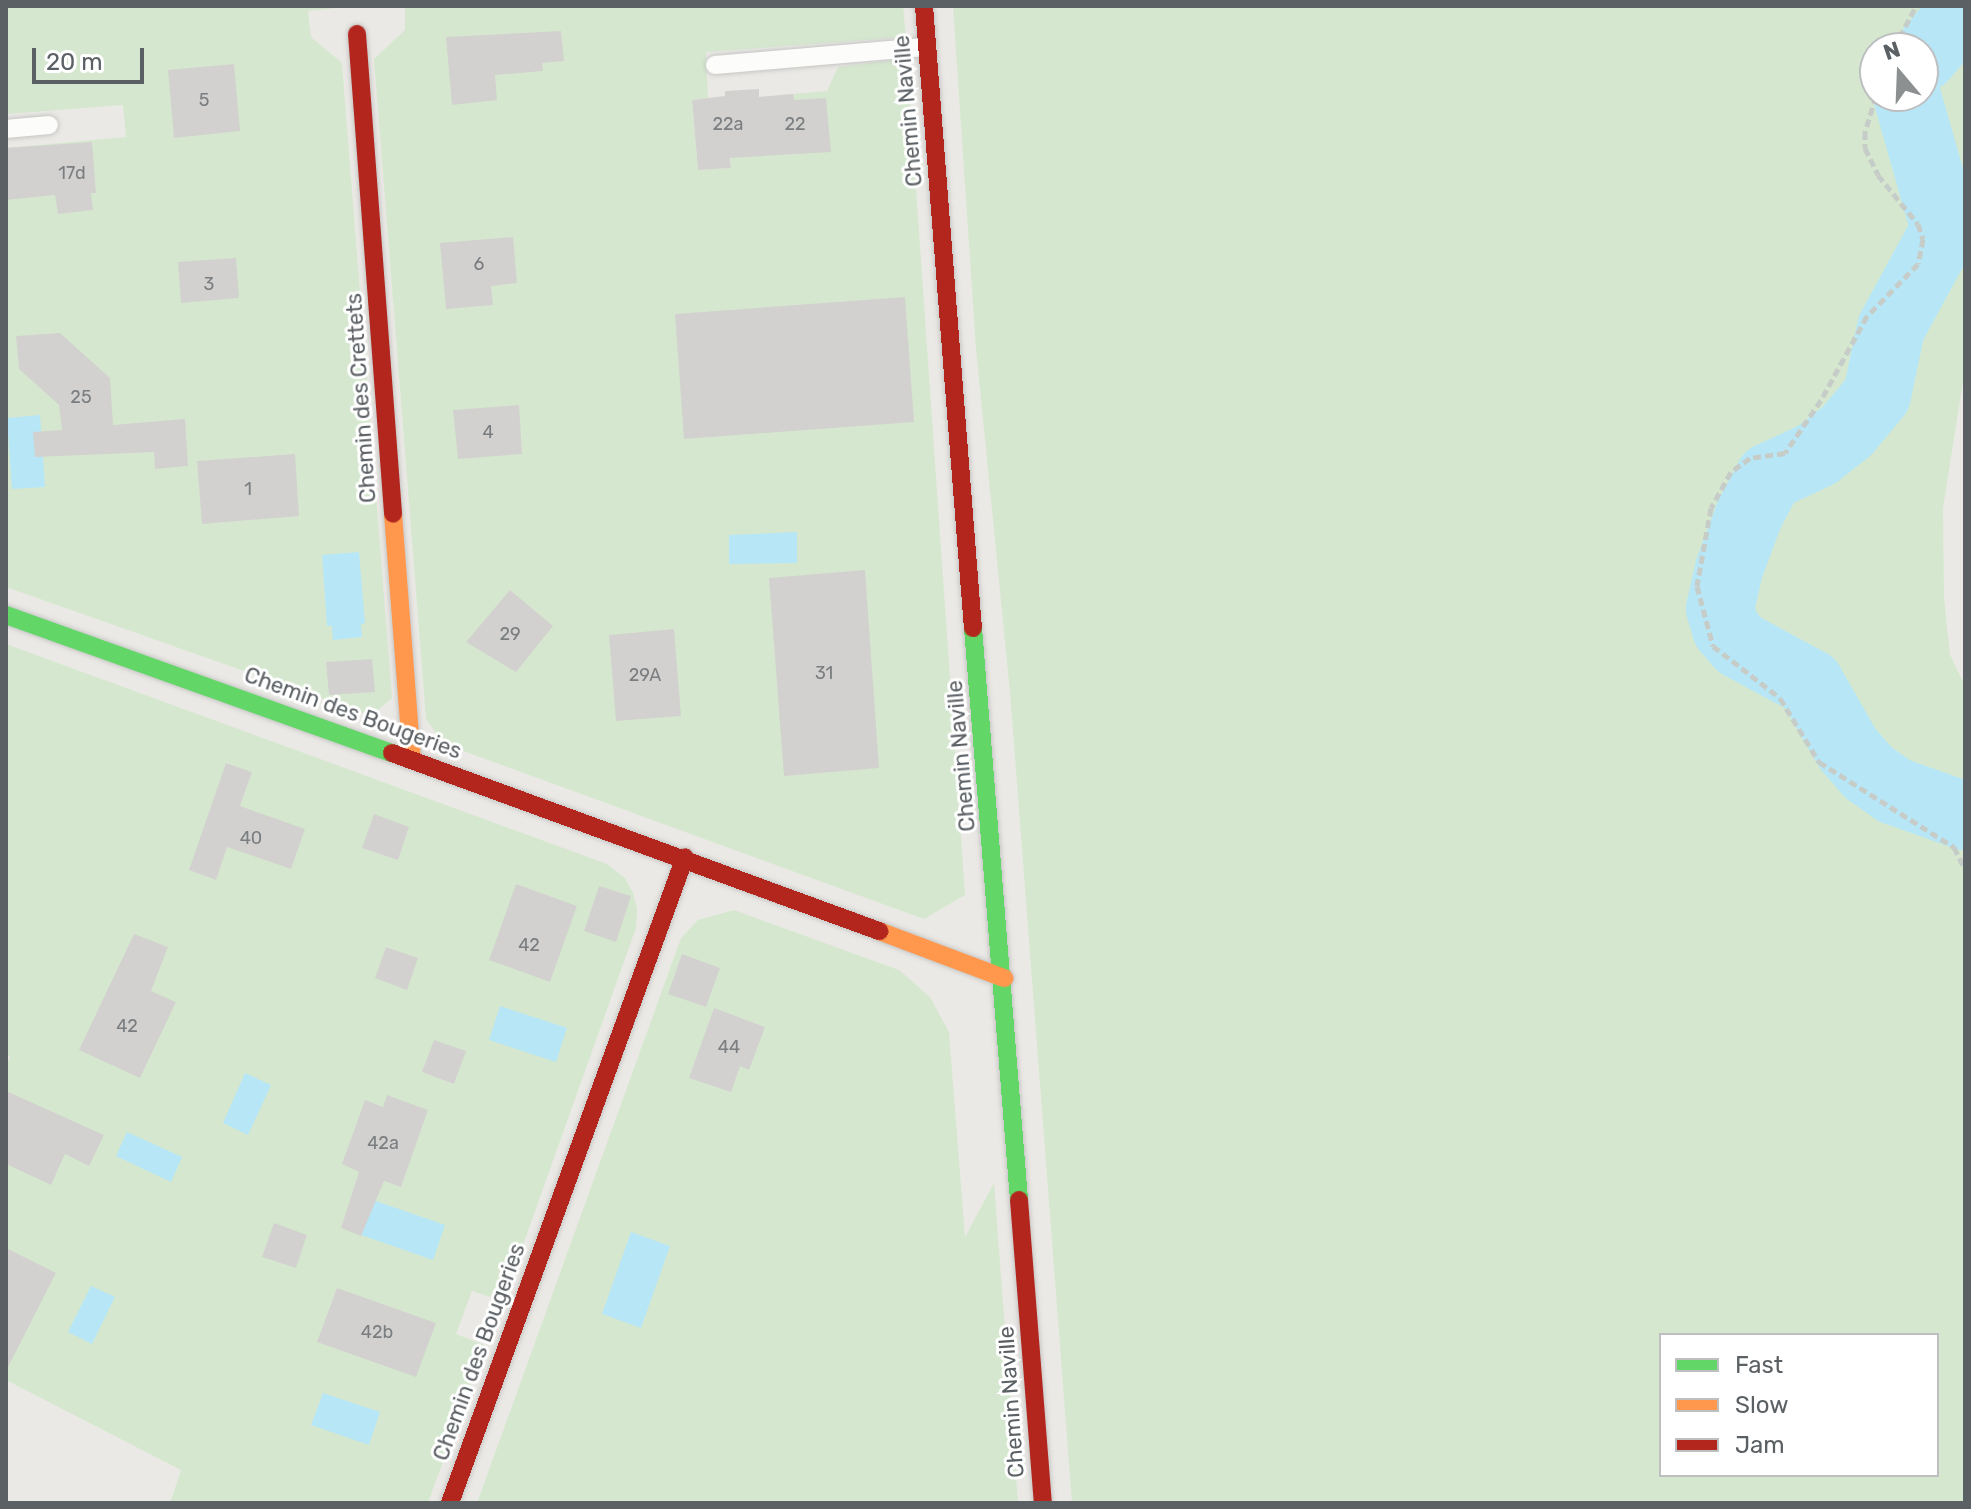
<!DOCTYPE html>
<style>
body{margin:0}
#map{position:relative;width:1971px;height:1509px;overflow:hidden;background:#ebe9e5;font-family:Rubik,sans-serif}
div>[style]{position:absolute}
[style*='--x']{left:calc(var(--x)*1px);top:calc(var(--y)*1px);width:calc(var(--w)*1px);rotate:calc(var(--a)*1deg)}
.green>*{inset:0;background:#d5e8cf}
.water>*{inset:0;background:#b7e6f7}
.river>*{height:68px;margin:-34px;padding:0 34px;transform-origin:34px;border-radius:34px;background:#b7e6f7}
.building>*{inset:0;background:#d3d1cf}
.path>*{height:5px;margin-top:-2.5px;transform-origin:0;background:repeating-linear-gradient(90deg,#c6ccc8 0 8px,transparent 0 12px)}
.roads{filter:drop-shadow(0 0 2px #c6c7c6) drop-shadow(0 0 2px #c6c7c6)}
.lane>*{height:18px;margin:-9px;padding:0 9px;transform-origin:9px;border-radius:9px;background:#fcfcfb}
.fast>*{height:18px;margin:-9px;padding:0 9px;transform-origin:9px;border-radius:9px;background:#63d668}
.slow>*{height:18px;margin:-9px;padding:0 9px;transform-origin:9px;border-radius:9px;background:#ff974d}
.jam>*{height:18px;margin:-9px;padding:0 9px;transform-origin:9px;border-radius:9px;background:#b3261e}
span{translate:-50% -50%;white-space:nowrap;text-align:center;line-height:1.15;-webkit-text-stroke:6px #fff;paint-order:stroke}
.number-label{font-size:18px;color:#7a7e80}
.number-label span{-webkit-text-stroke-width:0}
.street-label{font-size:22px;color:#5b6064}
.frame{position:absolute;inset:0;border:8px solid #5b6064;pointer-events:none}
.legend{position:absolute;left:1659px;top:1333px;width:280px;height:144px;box-sizing:border-box;background:#fff;border:2px solid #bdbfc1;margin:0;padding:10px 14px;list-style:none;font-size:24px;color:#5b6064}
.legend li{display:flex;align-items:center;gap:16px;height:40px}
.legend b{width:40px;border:2px solid #bdbfc1}
.north{position:absolute;left:1859px;top:32px;width:80px;height:80px;box-sizing:border-box;background:#fff;border:2px solid #bdbfc1;border-radius:50%;rotate:341deg;font-size:22px;font-weight:700;line-height:32px;text-align:center;color:#5b6064}
.north::after{content:'';display:block;margin:auto;width:28px;height:36px;background:#8d9091;clip-path:polygon(50% 0,100% 100%,50% 72%,0 100%)}
.scale{position:absolute;left:32px;top:48px;width:112px;height:36px;box-sizing:border-box;border:4px solid #5b6064;border-top:0;padding-left:10px;font-size:24px;line-height:28px;white-space:nowrap;color:#5b6064;-webkit-text-stroke:6px #fff;paint-order:stroke}
</style>
<div id="map">
<div class="green">
<div style="clip-path:polygon(6px 6px,356px 6px,308px 11px,311px 37px,342px 63px,392px 698px,371px 716px,6px 587px,6px 148px,126px 137px,123px 105px,6px 114px)"></div>
<div style="clip-path:polygon(405px 6px,903px 6px,906px 37px,706px 52px,708px 98px,692px 100px,698px 170px,731px 168px,730px 151px,763px 148px,760px 97px,827px 91px,838px 67px,894px 60px,908px 73px,965px 895px,924px 919px,444px 744px,426px 719px,374px 59px,405px 30px)"></div>
<div style="clip-path:polygon(evenodd,953px 6px,1965px 6px,1965px 369px,1943px 508px,1944px 598px,1950px 655px,1965px 686px,1965px 1503px,1072px 1503px,1010px 692px,976px 349px,953px 6px,1923px 48px,1923px 96px,1875px 96px,1875px 48px,1923px 48px,953px 6px,1937px 1335px,1937px 1475px,1661px 1475px,1661px 1335px,1937px 1335px)"></div>
<div style="clip-path:polygon(6px 644px,607px 864px,625px 878px,633px 893px,637px 908px,636px 928px,503px 1301px,472px 1291px,456px 1334px,485px 1345px,428px 1503px,170px 1503px,181px 1470px,6px 1380px,6px 1066px,10px 1057px,6px 1054px)"></div>
<div style="clip-path:polygon(734px 910px,899px 970px,930px 997px,949px 1032px,965px 1237px,994px 1183px,1018px 1503px,477px 1503px,681px 938px,698px 920px)"></div>
</div>
<div class="water">
<div style="clip-path:polygon(40px 415px,45px 487px,12px 489px,7px 418px)"></div>
<div style="clip-path:polygon(797px 532px,797px 563px,729px 564px,729px 535px)"></div>
<div style="clip-path:polygon(359px 552px,365px 623px,361px 624px,362px 637px,333px 640px,332px 626px,327px 626px,322px 555px)"></div>
<div style="clip-path:polygon(500px 1006px,567px 1028px,556px 1062px,489px 1040px)"></div>
<div style="clip-path:polygon(245px 1073px,271px 1085px,248px 1135px,223px 1123px)"></div>
<div style="clip-path:polygon(127px 1132px,182px 1157px,171px 1182px,116px 1156px)"></div>
<div style="clip-path:polygon(373px 1200px,445px 1225px,433px 1260px,361px 1235px)"></div>
<div style="clip-path:polygon(631px 1232px,670px 1246px,641px 1328px,602px 1314px)"></div>
<div style="clip-path:polygon(91px 1286px,115px 1297px,92px 1344px,68px 1332px)"></div>
<div style="clip-path:polygon(323px 1393px,380px 1412px,369px 1445px,311px 1425px)"></div>
</div>
<div class="river">
<div style="--x:1923;--y:58;--w:65;--a:-50"></div>
<div style="--x:1907;--y:96;--w:138;--a:74.1"></div>
<div style="--x:1945;--y:229;--w:113;--a:118.6"></div>
<div style="--x:1891;--y:328;--w:68;--a:101.8"></div>
<div style="--x:1877;--y:395;--w:47;--a:129.8"></div>
<div style="--x:1847;--y:431;--w:37;--a:142"></div>
<div style="--x:1818;--y:454;--w:54;--a:154.9"></div>
<div style="--x:1769;--y:477;--w:43;--a:117.8"></div>
<div style="--x:1749;--y:515;--w:58;--a:110.3"></div>
<div style="--x:1729;--y:569;--w:41;--a:102.7"></div>
<div style="--x:1720;--y:609;--w:21;--a:73"></div>
<div style="--x:1726;--y:629;--w:21;--a:49"></div>
<div style="--x:1740;--y:645;--w:80;--a:28.5"></div>
<div style="--x:1810;--y:683;--w:76;--a:60.1"></div>
<div style="--x:1848;--y:749;--w:32;--a:49"></div>
<div style="--x:1869;--y:773;--w:32;--a:35"></div>
<div style="--x:1895;--y:791;--w:74;--a:19.7"></div>
</div>
<div class="building">
<div style="clip-path:polygon(561px 31px,564px 61px,542px 63px,543px 71px,495px 75px,497px 100px,452px 105px,446px 37px)"></div>
<div style="clip-path:polygon(234px 64px,240px 131px,174px 138px,168px 70px)"></div>
<div style="clip-path:polygon(759px 89px,759px 97px,793px 94px,794px 100px,826px 98px,831px 152px,730px 158px,731px 168px,698px 170px,692px 100px,725px 96px,725px 91px)"></div>
<div style="clip-path:polygon(92px 142px,96px 193px,91px 193px,93px 210px,58px 214px,55px 195px,6px 200px,6px 148px)"></div>
<div style="clip-path:polygon(513px 237px,517px 283px,491px 286px,493px 305px,446px 309px,440px 243px)"></div>
<div style="clip-path:polygon(236px 258px,239px 298px,181px 303px,178px 262px)"></div>
<div style="clip-path:polygon(905px 297px,914px 422px,684px 439px,675px 314px)"></div>
<div style="clip-path:polygon(60px 333px,110px 378px,113px 425px,185px 419px,188px 466px,155px 469px,154px 452px,35px 457px,33px 432px,62px 430px,59px 405px,19px 369px,16px 336px)"></div>
<div style="clip-path:polygon(519px 405px,522px 454px,458px 459px,453px 410px)"></div>
<div style="clip-path:polygon(295px 454px,299px 516px,202px 524px,197px 461px)"></div>
<div style="clip-path:polygon(865px 570px,879px 768px,784px 776px,769px 578px)"></div>
<div style="clip-path:polygon(510px 590px,553px 626px,516px 672px,466px 642px)"></div>
<div style="clip-path:polygon(674px 629px,681px 716px,616px 721px,609px 635px)"></div>
<div style="clip-path:polygon(372px 659px,375px 692px,329px 695px,326px 662px)"></div>
<div style="clip-path:polygon(226px 763px,252px 772px,240px 806px,305px 829px,291px 869px,227px 847px,216px 880px,189px 870px)"></div>
<div style="clip-path:polygon(374px 814px,409px 827px,398px 860px,362px 848px)"></div>
<div style="clip-path:polygon(516px 884px,577px 906px,550px 982px,489px 960px)"></div>
<div style="clip-path:polygon(599px 886px,631px 896px,616px 942px,584px 931px)"></div>
<div style="clip-path:polygon(134px 934px,168px 947px,151px 991px,176px 1002px,140px 1078px,79px 1050px)"></div>
<div style="clip-path:polygon(386px 947px,418px 958px,407px 990px,375px 978px)"></div>
<div style="clip-path:polygon(682px 954px,720px 968px,706px 1007px,668px 994px)"></div>
<div style="clip-path:polygon(714px 1008px,765px 1027px,749px 1070px,740px 1066px,731px 1092px,689px 1078px)"></div>
<div style="clip-path:polygon(434px 1040px,466px 1051px,454px 1084px,422px 1072px)"></div>
<div style="clip-path:polygon(6px 1091px,104px 1135px,89px 1166px,65px 1154px,51px 1185px,6px 1164px)"></div>
<div style="clip-path:polygon(387px 1095px,428px 1110px,401px 1187px,384px 1181px,361px 1236px,341px 1228px,359px 1172px,342px 1164px,365px 1100px,383px 1107px)"></div>
<div style="clip-path:polygon(274px 1223px,307px 1235px,296px 1268px,262px 1257px)"></div>
<div style="clip-path:polygon(6px 1248px,56px 1273px,6px 1371px)"></div>
<div style="clip-path:polygon(337px 1288px,436px 1323px,416px 1377px,317px 1342px)"></div>
</div>
<div class="path">
<div style="--x:1894;--y:48;--w:47;--a:-62.4"></div>
<div style="--x:1876;--y:96;--w:38;--a:107"></div>
<div style="--x:1865;--y:132;--w:16;--a:90"></div>
<div style="--x:1865;--y:148;--w:30;--a:64"></div>
<div style="--x:1878;--y:175;--w:63;--a:50.8"></div>
<div style="--x:1918;--y:224;--w:16;--a:72"></div>
<div style="--x:1923;--y:239;--w:25;--a:101"></div>
<div style="--x:1918;--y:264;--w:73;--a:134.4"></div>
<div style="--x:1867;--y:316;--w:96;--a:118.7"></div>
<div style="--x:1821;--y:400;--w:64;--a:124.2"></div>
<div style="--x:1785;--y:453;--w:35;--a:172"></div>
<div style="--x:1750;--y:458;--w:24;--a:144"></div>
<div style="--x:1731;--y:472;--w:41;--a:119.1"></div>
<div style="--x:1711;--y:508;--w:79;--a:100.2"></div>
<div style="--x:1697;--y:586;--w:62;--a:75.1"></div>
<div style="--x:1713;--y:646;--w:85;--a:37.8"></div>
<div style="--x:1780;--y:698;--w:75;--a:58.6"></div>
<div style="--x:1819;--y:762;--w:160;--a:32.2"></div>
<div style="--x:1954;--y:847;--w:25;--a:64"></div>
</div>
<div class="roads">
<div class="lane">
<div style="--x:715;--y:65;--w:213;--a:-4.9"></div>
<div style="--x:6;--y:129;--w:43;--a:-5.3"></div>
</div>
<div class="fast">
<div style="--x:6;--y:615;--w:410;--a:19.7"></div>
<div style="--x:973;--y:628;--w:574;--a:85.4"></div>
</div>
<div class="slow">
<div style="--x:393;--y:514;--w:246;--a:85.6"></div>
<div style="--x:879;--y:931;--w:134;--a:20.6"></div>
</div>
<div class="jam">
<div style="--x:924;--y:6;--w:624;--a:85.5"></div>
<div style="--x:357;--y:34;--w:481;--a:85.7"></div>
<div style="--x:392;--y:753;--w:519;--a:20.08"></div>
<div style="--x:1019;--y:1200;--w:304;--a:85.5"></div>
<div style="--x:450;--y:1503;--w:687;--a:-70.01"></div>
</div>
</div>
<div class="number-label">
<span style="left:204px;top:100px">5</span>
<span style="left:728px;top:124px">22a</span>
<span style="left:795px;top:124px">22</span>
<span style="left:72px;top:173px">17d</span>
<span style="left:479px;top:264px">6</span>
<span style="left:209px;top:284px">3</span>
<span style="left:81px;top:397px">25</span>
<span style="left:488px;top:432px">4</span>
<span style="left:248px;top:489px">1</span>
<span style="left:510px;top:634px">29</span>
<span style="left:824px;top:673px">31</span>
<span style="left:645px;top:675px">29A</span>
<span style="left:251px;top:838px">40</span>
<span style="left:529px;top:945px">42</span>
<span style="left:127px;top:1026px">42</span>
<span style="left:729px;top:1047px">44</span>
<span style="left:383px;top:1143px">42a</span>
<span style="left:377px;top:1332px">42b</span>
</div>
<div class="street-label">
<span style="left:908px;top:111px;rotate:-95deg">Chemin Naville</span>
<span style="left:361px;top:398px;rotate:-94deg">Chemin des Crettets</span>
<span style="left:353px;top:713px;rotate:20deg">Chemin des Bougeries</span>
<span style="left:961px;top:756px;rotate:-95deg">Chemin Naville</span>
<span style="left:479px;top:1352px;rotate:-70deg">Chemin des Bougeries</span>
<span style="left:1011px;top:1402px;rotate:-94deg">Chemin Naville</span>
</div>
<div class="frame"></div>
<ul class="legend">
<li><b style="height:10px;background:#63d668"></b>Fast</li>
<li><b style="height:10px;background:#ff974d"></b>Slow</li>
<li><b style="height:10px;background:#b3261e"></b>Jam</li>
</ul>
<div class="north">N</div>
<div class="scale">20 m</div>
</div>
